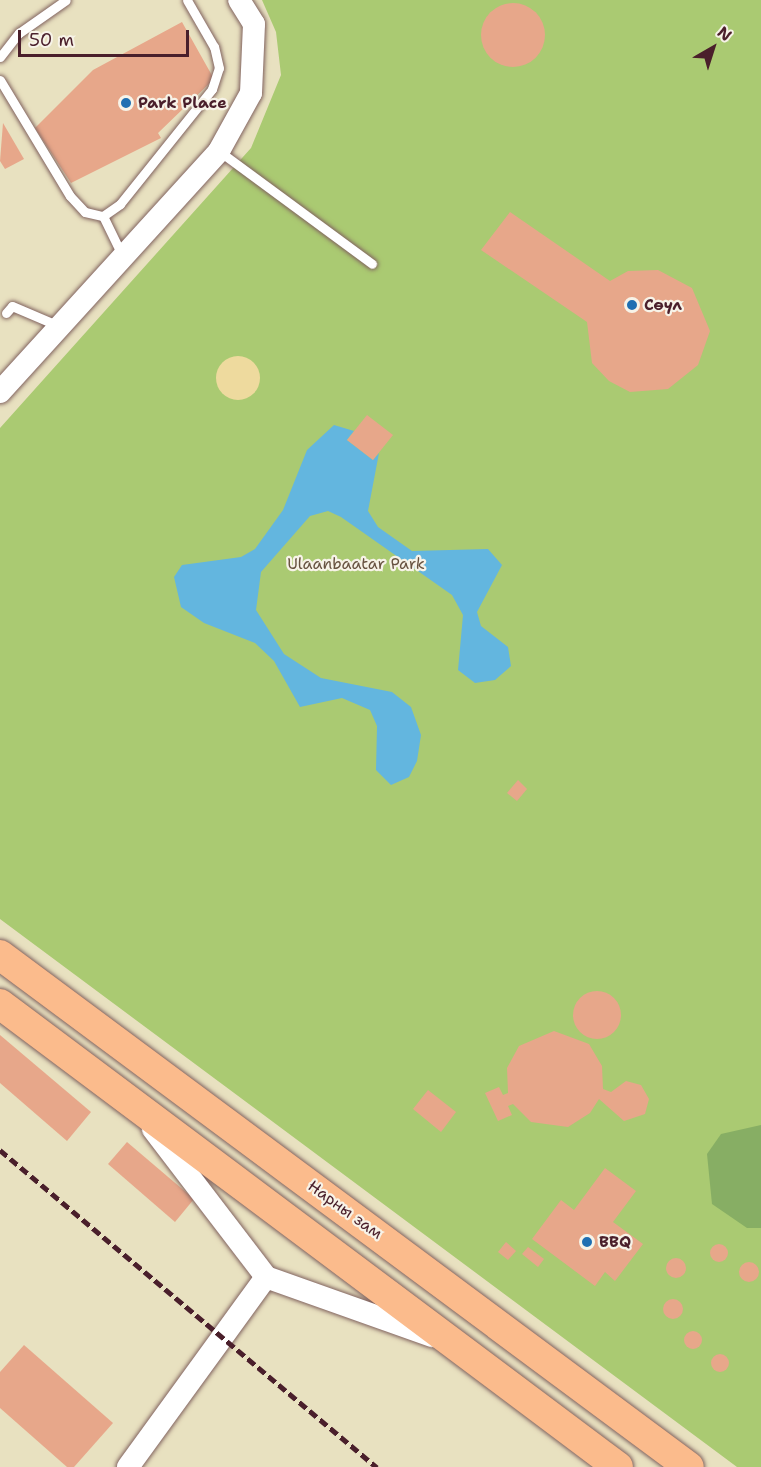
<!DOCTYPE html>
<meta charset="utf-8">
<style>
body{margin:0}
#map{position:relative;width:761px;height:1467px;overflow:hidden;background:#e8e1c0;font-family:"Shantell Sans",sans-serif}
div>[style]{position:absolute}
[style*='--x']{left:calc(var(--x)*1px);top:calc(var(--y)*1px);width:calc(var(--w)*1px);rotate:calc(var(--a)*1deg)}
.green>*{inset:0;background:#aaca72}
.forest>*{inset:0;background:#87ae64}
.sand>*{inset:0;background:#eeda9e}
.round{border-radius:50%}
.water>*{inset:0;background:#63b6df}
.building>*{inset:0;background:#e7a78a}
.roads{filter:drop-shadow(0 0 2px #81635f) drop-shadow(0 0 2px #81635f)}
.service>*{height:9px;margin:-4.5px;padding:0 4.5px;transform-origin:4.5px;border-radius:4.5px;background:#fff}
.tertiary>*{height:22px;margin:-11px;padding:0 11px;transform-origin:11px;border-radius:11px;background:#fff}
.primary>*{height:30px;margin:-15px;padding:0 15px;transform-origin:15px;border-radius:15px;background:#fbbb8c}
.rail>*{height:4.5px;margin-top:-2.25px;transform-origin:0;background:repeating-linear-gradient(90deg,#4a1f2b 0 9px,transparent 0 13.5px)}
.dots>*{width:16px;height:16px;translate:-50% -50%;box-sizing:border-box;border:3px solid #f7f3e8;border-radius:50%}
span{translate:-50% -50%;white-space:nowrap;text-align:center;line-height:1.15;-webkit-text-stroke:4.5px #f7f3e8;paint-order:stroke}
.poi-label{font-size:16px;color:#4a1f2b;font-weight:700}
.left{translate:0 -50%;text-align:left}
.park-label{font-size:16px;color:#675240}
.street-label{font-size:16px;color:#4a1f2b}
.north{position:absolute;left:683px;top:18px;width:60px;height:60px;-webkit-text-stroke:4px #f7f3e8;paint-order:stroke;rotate:39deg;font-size:16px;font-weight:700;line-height:24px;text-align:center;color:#4a1f2b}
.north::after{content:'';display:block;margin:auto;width:21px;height:27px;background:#4a1f2b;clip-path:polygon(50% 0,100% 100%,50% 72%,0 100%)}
.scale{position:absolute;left:18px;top:30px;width:171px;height:27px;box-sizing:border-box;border:3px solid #4a1f2b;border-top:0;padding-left:8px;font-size:18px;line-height:21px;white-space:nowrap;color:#4a1f2b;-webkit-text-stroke:4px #f7f3e8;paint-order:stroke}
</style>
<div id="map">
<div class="green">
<div style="clip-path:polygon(262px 0,761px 0,761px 1467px,737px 1467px,0 919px,0 428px,251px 148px,281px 75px,276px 32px)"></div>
</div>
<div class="forest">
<div style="clip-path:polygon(761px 1125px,761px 1228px,747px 1228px,712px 1204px,707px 1154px,721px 1134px)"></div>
</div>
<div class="sand">
<div class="round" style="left:216px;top:356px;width:44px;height:44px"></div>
</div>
<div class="water">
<div style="clip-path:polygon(334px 425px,354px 431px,347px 440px,373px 460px,379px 453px,368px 511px,378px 527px,412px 551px,488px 549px,502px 565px,477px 612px,481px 626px,508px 647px,511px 666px,495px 680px,475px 683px,458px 670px,463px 615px,452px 595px,341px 517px,328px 511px,310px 516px,261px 572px,256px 610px,284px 654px,321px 678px,392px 692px,411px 707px,421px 735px,417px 761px,409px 777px,391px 785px,376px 770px,377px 726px,370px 710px,342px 698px,300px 707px,274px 661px,255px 643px,204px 623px,181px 607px,174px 577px,182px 565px,241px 557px,255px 549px,283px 510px,307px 450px)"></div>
</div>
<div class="building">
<div class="round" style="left:481px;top:3px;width:64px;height:64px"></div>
<div style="clip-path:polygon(182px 22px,214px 79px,158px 133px,161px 138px,71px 183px,35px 128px,93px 70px)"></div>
<div style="clip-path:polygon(3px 123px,24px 159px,5px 169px,0 161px)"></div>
<div style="clip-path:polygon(510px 212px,610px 281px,628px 271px,658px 270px,692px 288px,710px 331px,698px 365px,668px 389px,630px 392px,609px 381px,592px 363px,587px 322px,481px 250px)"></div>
<div style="clip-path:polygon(367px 415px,393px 435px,373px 460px,347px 440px)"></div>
<div style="clip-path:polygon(518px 780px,527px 789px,517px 801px,507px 793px)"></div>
<div class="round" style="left:573px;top:991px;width:48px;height:48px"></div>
<div style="clip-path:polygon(554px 1031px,589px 1044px,602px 1066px,603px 1089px,611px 1092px,626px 1081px,641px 1085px,649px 1099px,645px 1114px,624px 1121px,599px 1099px,590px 1113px,568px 1127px,531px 1122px,513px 1104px,508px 1106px,512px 1115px,498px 1121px,485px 1093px,499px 1087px,503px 1095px,508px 1093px,507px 1068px,519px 1046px)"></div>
<div style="clip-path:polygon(0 1035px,91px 1112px,67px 1141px,0 1083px)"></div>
<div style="clip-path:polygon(428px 1090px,456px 1112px,441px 1132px,413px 1109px)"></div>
<div style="clip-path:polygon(127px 1142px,194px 1199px,175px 1222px,108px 1164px)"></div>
<div style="clip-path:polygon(605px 1168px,636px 1191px,613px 1222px,643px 1244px,615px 1281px,605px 1272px,595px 1286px,532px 1239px,561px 1200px,574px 1210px)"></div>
<div style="clip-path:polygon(506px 1242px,516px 1251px,508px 1260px,498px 1252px)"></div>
<div class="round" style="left:710px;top:1244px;width:18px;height:18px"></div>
<div style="clip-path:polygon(528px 1247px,544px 1259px,538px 1267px,522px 1254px)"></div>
<div class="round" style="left:666px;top:1258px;width:20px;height:20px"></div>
<div class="round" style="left:739px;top:1262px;width:20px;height:20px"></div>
<div class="round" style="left:663px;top:1299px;width:20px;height:20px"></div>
<div class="round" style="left:684px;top:1331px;width:18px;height:18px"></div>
<div style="clip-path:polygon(24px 1345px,113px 1423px,74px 1467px,67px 1467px,0 1408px,0 1372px)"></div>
<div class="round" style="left:711px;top:1354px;width:18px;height:18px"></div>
</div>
<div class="roads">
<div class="service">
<div style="--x:0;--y:57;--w:31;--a:-52"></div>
<div style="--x:19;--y:33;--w:57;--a:-35.1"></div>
<div style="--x:0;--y:80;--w:135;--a:58.9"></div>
<div style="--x:70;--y:196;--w:22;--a:47"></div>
<div style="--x:85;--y:212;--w:18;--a:13"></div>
<div style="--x:103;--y:216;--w:21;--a:-35"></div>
<div style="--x:120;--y:204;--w:147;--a:-51.3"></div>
<div style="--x:212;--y:89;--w:22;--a:-72"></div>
<div style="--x:219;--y:68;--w:22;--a:-103"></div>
<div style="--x:214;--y:47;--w:54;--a:-119.9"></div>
<div style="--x:219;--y:151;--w:190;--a:36.4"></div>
<div style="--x:103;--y:216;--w:43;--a:64"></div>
<div style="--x:6;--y:313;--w:9;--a:-49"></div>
<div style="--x:12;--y:306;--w:51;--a:23.1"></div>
</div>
<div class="tertiary">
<div style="--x:0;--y:392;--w:326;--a:-47.7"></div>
<div style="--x:219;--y:151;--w:66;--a:-61.1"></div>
<div style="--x:251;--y:93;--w:69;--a:-87.5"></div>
<div style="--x:254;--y:24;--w:28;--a:-122"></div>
<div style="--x:153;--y:1129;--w:186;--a:52.6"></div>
<div style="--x:266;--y:1277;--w:176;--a:19.6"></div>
<div style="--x:128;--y:1467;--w:235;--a:-54"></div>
</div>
<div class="primary">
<div style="--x:0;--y:955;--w:858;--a:36.62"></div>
<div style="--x:0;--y:1004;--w:772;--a:36.84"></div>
</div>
</div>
<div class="rail">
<div style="--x:0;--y:1150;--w:493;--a:40.1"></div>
</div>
<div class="dots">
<div style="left:126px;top:103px;background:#1f6fb2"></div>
<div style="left:632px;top:305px;background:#1f6fb2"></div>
<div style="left:587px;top:1242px;background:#1f6fb2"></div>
</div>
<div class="poi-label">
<span class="left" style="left:138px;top:103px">Park Place</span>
<span class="left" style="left:644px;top:305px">Сөүл</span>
<span class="left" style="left:599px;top:1242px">BBQ</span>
</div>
<div class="park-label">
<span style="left:356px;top:564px">Ulaanbaatar Park</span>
</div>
<div class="street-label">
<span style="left:345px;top:1210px;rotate:36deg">Нарны зам</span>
</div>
<div class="north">N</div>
<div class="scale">50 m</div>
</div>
